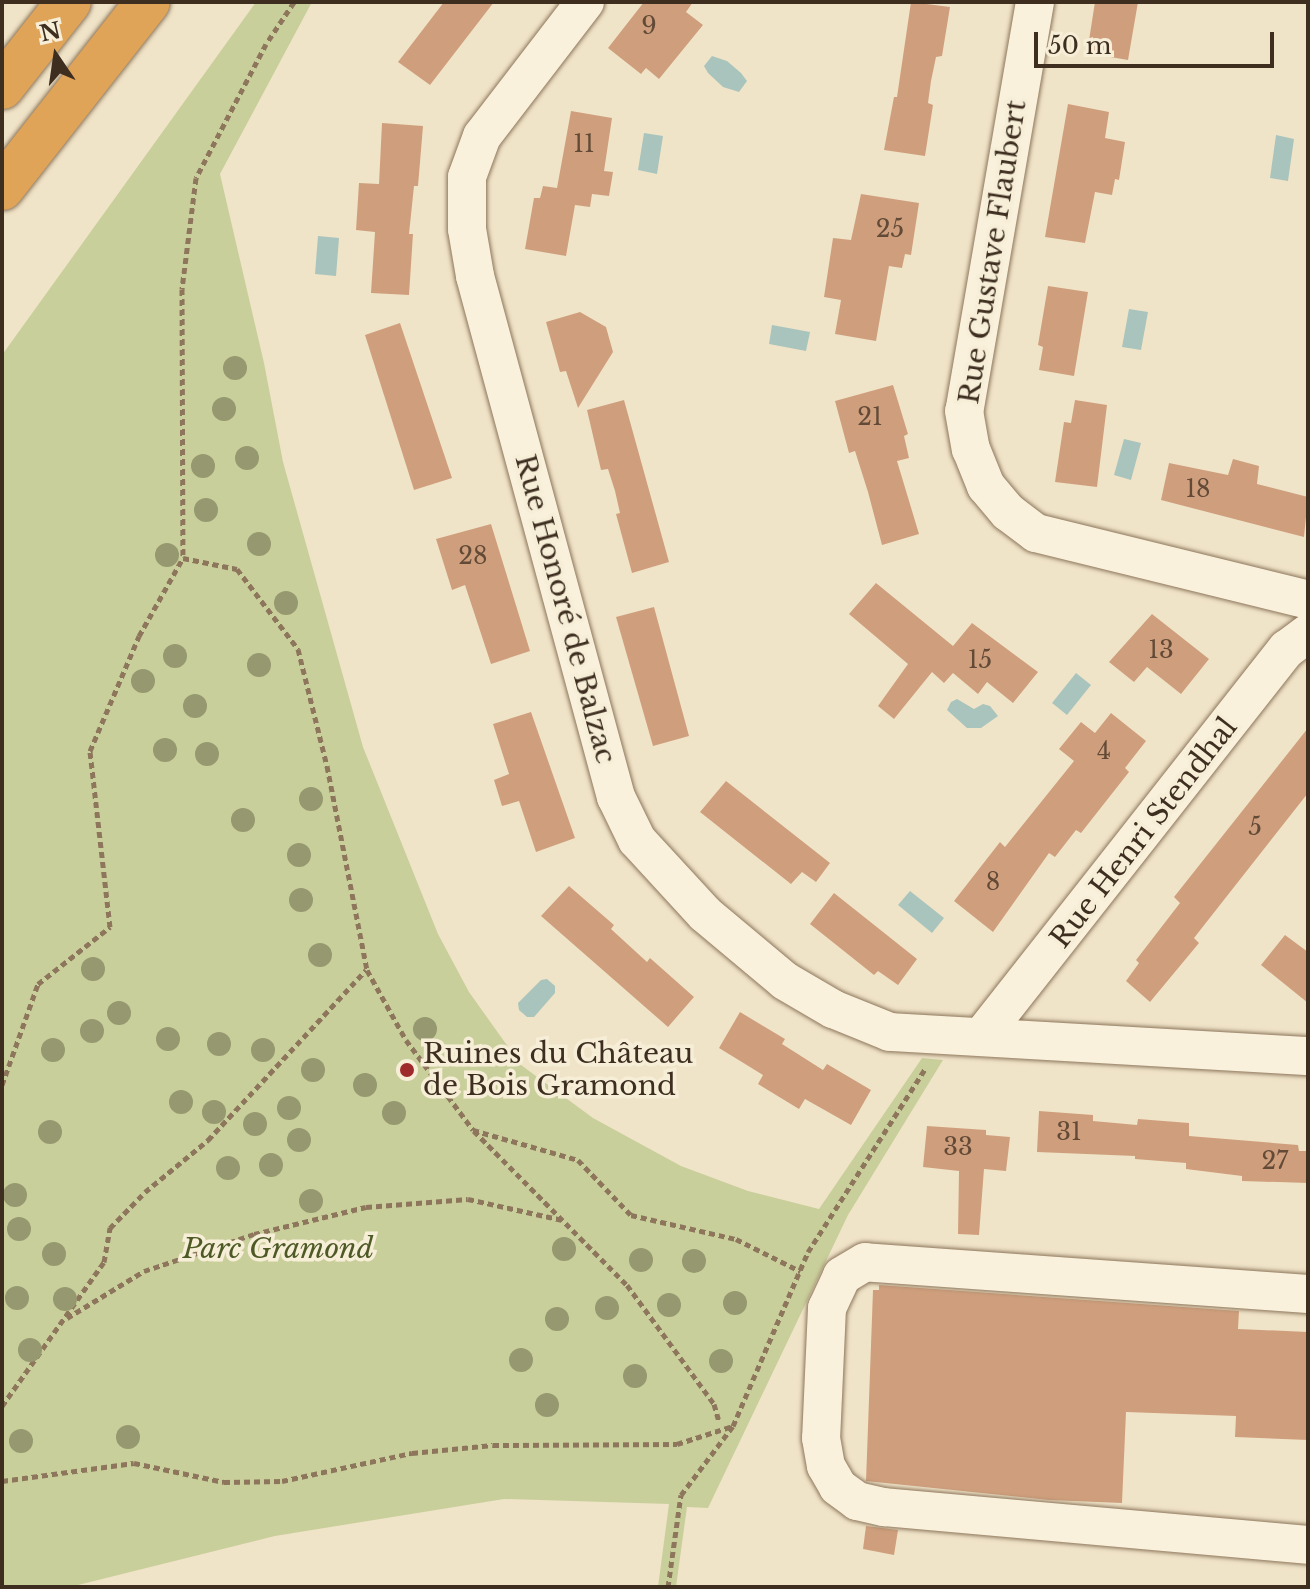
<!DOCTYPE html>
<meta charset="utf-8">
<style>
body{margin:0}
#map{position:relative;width:1310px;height:1589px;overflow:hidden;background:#f0e4c8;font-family:"Libre Baskerville",serif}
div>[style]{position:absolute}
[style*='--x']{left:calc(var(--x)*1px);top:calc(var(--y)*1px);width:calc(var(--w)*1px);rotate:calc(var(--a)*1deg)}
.green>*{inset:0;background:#c9cf9b}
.water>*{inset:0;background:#a9c4bc}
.building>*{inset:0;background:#cf9f7d}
.path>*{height:5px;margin-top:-2.5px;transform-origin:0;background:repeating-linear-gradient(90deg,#8d765c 0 6px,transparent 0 10px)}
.roads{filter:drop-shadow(0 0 2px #8d765c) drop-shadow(0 0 2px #8d765c)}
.minor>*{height:38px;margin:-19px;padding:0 19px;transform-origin:19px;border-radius:19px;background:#faf1dc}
.highway>*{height:44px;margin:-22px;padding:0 22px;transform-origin:22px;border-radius:22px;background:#e0a458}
.trees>*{width:24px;height:24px;margin:-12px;border-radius:50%;background:#96986f}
.dots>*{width:22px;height:22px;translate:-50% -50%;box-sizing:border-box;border:4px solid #f7eed8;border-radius:50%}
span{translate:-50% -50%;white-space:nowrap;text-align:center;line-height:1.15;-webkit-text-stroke:7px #f7eed8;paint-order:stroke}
.number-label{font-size:24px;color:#624a37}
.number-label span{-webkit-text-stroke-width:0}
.street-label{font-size:28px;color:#3d2e20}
.poi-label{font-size:28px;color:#3d2e20}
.left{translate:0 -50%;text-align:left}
.park-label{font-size:28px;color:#4d5a26;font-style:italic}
.frame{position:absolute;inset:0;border:4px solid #3d2e20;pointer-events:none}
.north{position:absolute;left:16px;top:16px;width:80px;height:80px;-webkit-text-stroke:6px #f7eed8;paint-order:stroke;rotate:347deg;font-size:22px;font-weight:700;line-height:32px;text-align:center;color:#3d2e20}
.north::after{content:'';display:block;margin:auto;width:28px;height:36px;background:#3d2e20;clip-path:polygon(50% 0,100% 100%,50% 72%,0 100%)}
.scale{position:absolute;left:1034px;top:32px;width:240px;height:36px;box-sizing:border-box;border:4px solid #3d2e20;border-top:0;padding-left:10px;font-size:24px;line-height:28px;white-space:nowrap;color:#3d2e20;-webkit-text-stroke:6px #f7eed8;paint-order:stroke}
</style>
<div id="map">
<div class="green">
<div style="clip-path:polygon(256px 2px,312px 2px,220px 174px,264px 363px,283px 462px,363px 747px,438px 934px,469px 992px,521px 1065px,593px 1118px,681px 1166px,748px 1191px,819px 1209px,922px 1058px,943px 1060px,848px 1215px,708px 1508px,687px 1507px,676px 1587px,658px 1587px,669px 1504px,504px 1499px,275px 1536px,70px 1587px,2px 1587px,2px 355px)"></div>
</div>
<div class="water">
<div style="clip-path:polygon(712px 56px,727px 61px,741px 73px,747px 81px,739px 92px,723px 87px,708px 73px,704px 66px)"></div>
<div style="clip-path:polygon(644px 133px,663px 136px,657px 174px,638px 170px)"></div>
<div style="clip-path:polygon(1276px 135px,1294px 139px,1288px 181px,1270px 178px)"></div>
<div style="clip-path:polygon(318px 236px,339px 238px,336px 276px,315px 274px)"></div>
<div style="clip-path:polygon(1129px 309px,1148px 312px,1141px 350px,1122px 347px)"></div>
<div style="clip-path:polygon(772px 325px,810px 332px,806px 351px,769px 344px)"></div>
<div style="clip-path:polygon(1124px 439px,1141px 443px,1131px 480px,1114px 475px)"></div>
<div style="clip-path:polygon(1076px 673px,1091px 685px,1067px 715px,1052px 703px)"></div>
<div style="clip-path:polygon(957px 699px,974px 709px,983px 704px,990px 706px,998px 716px,981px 728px,967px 728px,947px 710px,951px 702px)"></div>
<div style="clip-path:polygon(910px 891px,944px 918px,932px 933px,898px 905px)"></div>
<div style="clip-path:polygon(547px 979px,555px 986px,555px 993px,534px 1017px,527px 1017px,519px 1010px,518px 1003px,541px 980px)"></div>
</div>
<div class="building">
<div style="clip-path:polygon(444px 2px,494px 2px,430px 85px,398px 62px)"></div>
<div style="clip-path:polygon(644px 2px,693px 2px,686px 12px,703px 25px,659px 79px,646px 68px,641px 74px,608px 48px)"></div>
<div style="clip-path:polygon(911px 2px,950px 7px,942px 56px,936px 57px,931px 81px,928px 103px,933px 105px,925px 156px,884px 150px,894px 97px,897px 97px)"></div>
<div style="clip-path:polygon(1095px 2px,1138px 2px,1128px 60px,1087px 53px)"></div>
<div style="clip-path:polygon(1068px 104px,1109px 112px,1105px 138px,1125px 142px,1119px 180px,1115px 179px,1112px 195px,1095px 192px,1085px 243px,1045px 237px)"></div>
<div style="clip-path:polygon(571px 111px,612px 118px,604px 171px,613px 172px,609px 196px,592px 194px,590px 207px,575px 205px,566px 256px,525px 249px,534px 198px,540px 198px,543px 186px,557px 188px)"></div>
<div style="clip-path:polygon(382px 123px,423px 126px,418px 186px,414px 186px,409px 234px,413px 234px,409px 295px,371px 293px,375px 232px,356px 230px,359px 183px,379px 184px)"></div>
<div style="clip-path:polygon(861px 194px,919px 203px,911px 255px,905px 254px,902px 268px,889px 266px,876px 341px,835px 334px,841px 300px,824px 297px,833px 238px,851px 240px)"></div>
<div style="clip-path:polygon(1048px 286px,1088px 292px,1074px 376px,1039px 370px,1043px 347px,1038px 345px)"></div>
<div style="clip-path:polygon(580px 312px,606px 327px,613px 352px,578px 408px,566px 371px,560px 372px,546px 322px)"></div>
<div style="clip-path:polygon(400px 323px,452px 478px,414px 490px,365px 335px)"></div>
<div style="clip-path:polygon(893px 385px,908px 434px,904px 436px,909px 458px,897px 461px,919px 534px,882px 545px,868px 492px,855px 451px,849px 453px,835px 401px)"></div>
<div style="clip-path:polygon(624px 400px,669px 562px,632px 573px,616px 514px,620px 513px,615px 491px,608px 469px,601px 470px,587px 410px)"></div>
<div style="clip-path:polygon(1075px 400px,1107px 405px,1097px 487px,1055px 482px,1064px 422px,1071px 423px)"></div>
<div style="clip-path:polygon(1233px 459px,1259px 466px,1257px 484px,1308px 497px,1304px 537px,1161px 500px,1169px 463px,1228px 475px)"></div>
<div style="clip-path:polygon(491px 524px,530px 651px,491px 664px,465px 585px,452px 590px,436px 539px)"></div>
<div style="clip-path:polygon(876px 583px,953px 646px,972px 623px,1038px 672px,1013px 703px,987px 682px,978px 694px,953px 673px,944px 683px,932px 672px,894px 719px,878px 706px,908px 664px,849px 614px)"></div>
<div style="clip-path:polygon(654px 607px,689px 736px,653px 746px,616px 617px)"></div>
<div style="clip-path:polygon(1152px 614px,1209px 659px,1181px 694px,1147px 667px,1134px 682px,1109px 662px)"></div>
<div style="clip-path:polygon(531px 712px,575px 838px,536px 852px,519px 801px,502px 806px,494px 780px,509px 774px,493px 724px)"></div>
<div style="clip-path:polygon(1111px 713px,1146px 741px,1125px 768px,1129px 772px,1081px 833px,1076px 830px,1055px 857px,1049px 853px,993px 932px,954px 901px,1000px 842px,1005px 847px,1074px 761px,1059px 749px,1081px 722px,1095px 733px)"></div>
<div style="clip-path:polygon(1308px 728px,1308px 793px,1194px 938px,1199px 943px,1150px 1002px,1126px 981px,1139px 963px,1136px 960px,1180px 903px,1174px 897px)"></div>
<div style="clip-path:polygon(726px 781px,830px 863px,816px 882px,802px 872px,791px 884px,700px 812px)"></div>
<div style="clip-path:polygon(569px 886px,614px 925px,611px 929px,647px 962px,650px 958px,694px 997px,668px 1027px,541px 916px)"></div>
<div style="clip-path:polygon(834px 893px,917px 959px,898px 985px,878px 971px,874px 975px,810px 924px)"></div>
<div style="clip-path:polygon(1285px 935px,1308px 952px,1308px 1003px,1261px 965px)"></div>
<div style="clip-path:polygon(740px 1012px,785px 1039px,782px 1044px,823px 1070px,827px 1064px,871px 1090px,851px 1125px,805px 1099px,799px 1109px,758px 1084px,763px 1075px,719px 1048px)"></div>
<div style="clip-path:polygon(1039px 1111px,1093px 1115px,1093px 1121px,1137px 1125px,1138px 1119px,1189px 1123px,1189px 1136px,1298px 1145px,1299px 1151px,1308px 1151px,1308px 1183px,1242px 1181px,1242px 1176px,1186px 1169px,1186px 1163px,1135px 1159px,1135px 1156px,1037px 1152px)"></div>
<div style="clip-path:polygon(927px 1126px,986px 1130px,986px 1135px,1010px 1137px,1006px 1171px,984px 1169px,979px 1235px,958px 1234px,959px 1171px,923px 1167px)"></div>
<div style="clip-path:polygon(879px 1285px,1239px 1311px,1238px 1329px,1308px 1332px,1308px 1440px,1235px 1437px,1236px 1416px,1126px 1412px,1122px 1503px,1049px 1500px,866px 1481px,873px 1290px,879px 1290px)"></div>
<div style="clip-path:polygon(866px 1526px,898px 1530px,894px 1555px,863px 1549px)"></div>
</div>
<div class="path">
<div style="--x:294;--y:2;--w:50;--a:123.7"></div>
<div style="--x:266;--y:44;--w:151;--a:117.6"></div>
<div style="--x:196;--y:178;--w:112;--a:97.2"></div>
<div style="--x:182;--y:289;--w:269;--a:89.8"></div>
<div style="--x:183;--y:558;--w:55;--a:11.5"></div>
<div style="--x:237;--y:569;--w:101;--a:52.7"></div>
<div style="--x:298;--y:649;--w:121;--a:76.1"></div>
<div style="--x:327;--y:766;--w:208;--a:78.9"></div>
<div style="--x:367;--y:970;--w:80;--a:60.9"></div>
<div style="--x:406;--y:1040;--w:112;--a:53.3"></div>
<div style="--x:473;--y:1130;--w:109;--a:15.9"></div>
<div style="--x:578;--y:1160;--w:76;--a:46.1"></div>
<div style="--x:631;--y:1215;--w:108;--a:12.9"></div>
<div style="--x:736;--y:1239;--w:72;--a:26.6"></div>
<div style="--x:2;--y:1085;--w:107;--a:-70.4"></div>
<div style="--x:38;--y:984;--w:92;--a:-38.4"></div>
<div style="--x:110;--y:927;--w:177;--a:-96.5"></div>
<div style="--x:90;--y:751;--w:125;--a:-66.9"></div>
<div style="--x:139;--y:636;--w:90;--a:-60.6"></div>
<div style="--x:474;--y:1131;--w:217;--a:45.2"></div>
<div style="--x:627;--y:1285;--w:147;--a:53.8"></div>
<div style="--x:714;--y:1404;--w:18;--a:74"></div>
<div style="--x:67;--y:1318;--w:90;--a:-31.4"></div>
<div style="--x:144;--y:1271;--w:116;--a:-18.6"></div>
<div style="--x:254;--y:1234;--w:115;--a:-13.6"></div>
<div style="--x:366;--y:1207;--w:102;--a:-4.5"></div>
<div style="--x:468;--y:1199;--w:97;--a:12.5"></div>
<div style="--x:2;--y:1406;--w:176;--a:-54.7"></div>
<div style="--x:104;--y:1262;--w:35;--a:-80"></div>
<div style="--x:110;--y:1228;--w:50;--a:-45.8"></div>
<div style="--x:145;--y:1192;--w:82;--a:-39.5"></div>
<div style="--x:208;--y:1140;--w:232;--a:-47.1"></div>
<div style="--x:2;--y:1481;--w:133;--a:-7.8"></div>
<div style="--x:134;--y:1463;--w:92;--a:11.9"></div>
<div style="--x:224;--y:1482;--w:58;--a:-1"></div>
<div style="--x:282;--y:1481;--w:133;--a:-12.2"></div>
<div style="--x:412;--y:1453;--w:81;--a:-5.6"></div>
<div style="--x:493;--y:1445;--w:184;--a:-0.3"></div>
<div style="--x:677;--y:1444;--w:59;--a:-17.8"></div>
<div style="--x:733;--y:1426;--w:189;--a:-66.7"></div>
<div style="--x:808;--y:1252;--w:217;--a:-57.4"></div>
<div style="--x:668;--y:1587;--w:93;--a:-82"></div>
<div style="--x:681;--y:1495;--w:86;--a:-53"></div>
</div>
<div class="roads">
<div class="minor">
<div style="--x:585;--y:2;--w:169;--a:127.5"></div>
<div style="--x:482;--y:136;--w:44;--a:110.1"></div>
<div style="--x:467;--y:177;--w:52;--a:90"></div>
<div style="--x:467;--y:229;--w:48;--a:80.3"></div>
<div style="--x:475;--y:276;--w:540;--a:74.86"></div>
<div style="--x:616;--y:797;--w:48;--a:64"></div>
<div style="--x:637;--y:840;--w:100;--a:47.4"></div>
<div style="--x:705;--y:914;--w:104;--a:39.9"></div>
<div style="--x:785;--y:981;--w:56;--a:30.3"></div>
<div style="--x:833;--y:1009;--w:61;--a:22"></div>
<div style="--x:890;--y:1032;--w:419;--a:3.3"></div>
<div style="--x:1035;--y:2;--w:415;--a:99.8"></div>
<div style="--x:964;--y:411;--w:39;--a:80"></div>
<div style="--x:971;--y:449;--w:40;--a:68"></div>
<div style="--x:986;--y:486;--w:34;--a:50"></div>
<div style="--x:1008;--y:512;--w:35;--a:37"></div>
<div style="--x:1036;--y:533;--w:280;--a:13.8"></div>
<div style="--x:982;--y:1036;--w:493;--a:-51.8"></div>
<div style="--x:1287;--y:649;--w:26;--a:-37"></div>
<div style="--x:1308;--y:1294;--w:444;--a:-175.9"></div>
<div style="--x:865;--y:1262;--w:27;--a:149"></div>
<div style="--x:842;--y:1276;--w:35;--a:115"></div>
<div style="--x:827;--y:1308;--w:130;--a:92.6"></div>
<div style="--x:821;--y:1438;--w:28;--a:80"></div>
<div style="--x:826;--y:1466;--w:24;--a:60"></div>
<div style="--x:838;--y:1487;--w:24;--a:36"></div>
<div style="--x:857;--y:1501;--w:28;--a:13"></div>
<div style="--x:884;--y:1507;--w:426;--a:5.1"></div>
</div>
<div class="highway">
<div style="--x:2;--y:87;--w:108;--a:-51.8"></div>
<div style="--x:2;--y:188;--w:236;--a:-51.9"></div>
</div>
</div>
<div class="trees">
<div style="left:235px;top:368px"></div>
<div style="left:224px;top:409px"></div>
<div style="left:247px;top:458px"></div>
<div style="left:203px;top:466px"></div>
<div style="left:206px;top:510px"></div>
<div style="left:259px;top:544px"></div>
<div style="left:167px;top:555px"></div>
<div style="left:286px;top:603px"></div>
<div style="left:175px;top:656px"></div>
<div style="left:259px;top:665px"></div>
<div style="left:143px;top:681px"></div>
<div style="left:195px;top:706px"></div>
<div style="left:165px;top:750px"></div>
<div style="left:207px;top:754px"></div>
<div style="left:311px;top:799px"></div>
<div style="left:243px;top:820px"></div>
<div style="left:299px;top:855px"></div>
<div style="left:301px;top:900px"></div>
<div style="left:320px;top:955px"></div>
<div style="left:93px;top:969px"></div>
<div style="left:119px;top:1013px"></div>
<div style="left:425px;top:1029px"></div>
<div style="left:92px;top:1031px"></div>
<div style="left:168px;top:1039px"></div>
<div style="left:219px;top:1044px"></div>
<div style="left:53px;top:1050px"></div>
<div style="left:263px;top:1050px"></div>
<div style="left:313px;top:1070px"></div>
<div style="left:365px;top:1085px"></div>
<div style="left:181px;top:1102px"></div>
<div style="left:289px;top:1108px"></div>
<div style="left:214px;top:1112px"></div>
<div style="left:394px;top:1113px"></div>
<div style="left:255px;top:1124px"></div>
<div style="left:50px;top:1132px"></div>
<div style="left:299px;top:1140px"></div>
<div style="left:271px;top:1165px"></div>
<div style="left:228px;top:1168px"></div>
<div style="left:15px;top:1195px"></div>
<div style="left:311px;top:1201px"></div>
<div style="left:19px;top:1229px"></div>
<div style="left:564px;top:1249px"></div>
<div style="left:54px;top:1254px"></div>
<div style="left:641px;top:1260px"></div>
<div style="left:694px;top:1261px"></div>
<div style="left:17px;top:1298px"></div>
<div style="left:65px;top:1299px"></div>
<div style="left:735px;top:1303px"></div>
<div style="left:669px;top:1305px"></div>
<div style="left:607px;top:1308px"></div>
<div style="left:557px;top:1319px"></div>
<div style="left:30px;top:1350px"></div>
<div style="left:521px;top:1360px"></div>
<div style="left:721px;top:1361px"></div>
<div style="left:635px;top:1376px"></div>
<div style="left:547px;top:1405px"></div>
<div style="left:128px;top:1437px"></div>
<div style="left:21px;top:1441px"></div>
</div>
<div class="dots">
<div style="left:407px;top:1070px;background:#9e2a2b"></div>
</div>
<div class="number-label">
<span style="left:649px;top:26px">9</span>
<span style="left:584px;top:144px">11</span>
<span style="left:890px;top:229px">25</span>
<span style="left:870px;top:417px">21</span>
<span style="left:1198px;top:489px">18</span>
<span style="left:473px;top:556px">28</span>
<span style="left:1161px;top:650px">13</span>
<span style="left:980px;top:660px">15</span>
<span style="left:1104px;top:751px">4</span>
<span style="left:1255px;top:827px">5</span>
<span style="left:993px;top:882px">8</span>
<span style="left:1069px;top:1132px">31</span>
<span style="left:958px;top:1147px">33</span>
<span style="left:1275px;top:1161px">27</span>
</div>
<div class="street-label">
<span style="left:993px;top:252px;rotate:-81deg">Rue Gustave Flaubert</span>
<span style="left:565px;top:609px;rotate:75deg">Rue Honoré de Balzac</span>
<span style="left:1144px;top:833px;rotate:-52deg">Rue Henri Stendhal</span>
</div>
<div class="poi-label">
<span class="left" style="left:423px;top:1070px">Ruines du Château<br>de Bois Gramond</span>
</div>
<div class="park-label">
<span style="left:278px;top:1249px">Parc Gramond</span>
</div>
<div class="frame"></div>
<div class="north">N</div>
<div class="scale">50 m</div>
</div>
